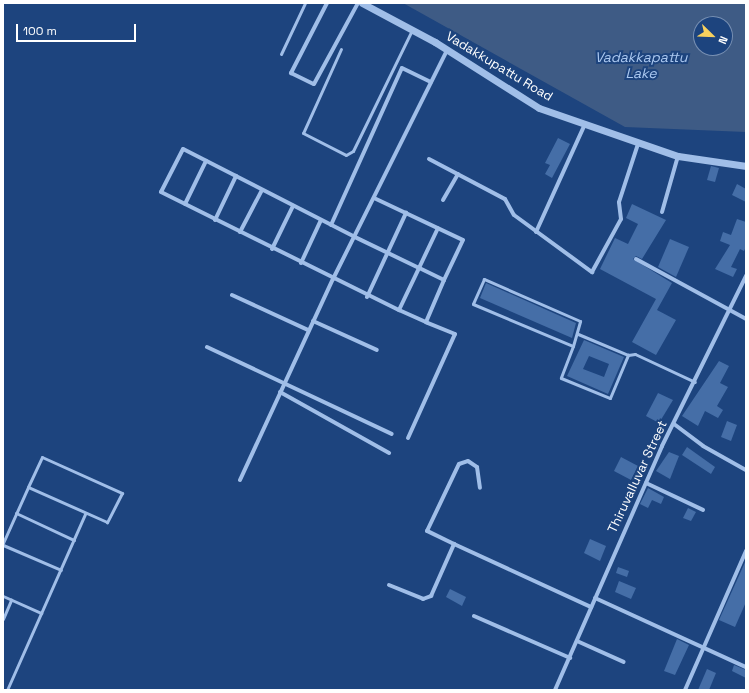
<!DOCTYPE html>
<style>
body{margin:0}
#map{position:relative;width:749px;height:693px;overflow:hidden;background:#1d447e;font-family:"Space Grotesk",sans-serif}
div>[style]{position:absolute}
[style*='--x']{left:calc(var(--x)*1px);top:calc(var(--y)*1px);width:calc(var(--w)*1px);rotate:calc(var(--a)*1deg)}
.water>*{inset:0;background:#3e5b85}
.building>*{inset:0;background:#456ea7}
.service>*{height:3px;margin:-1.5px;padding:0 1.5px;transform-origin:1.5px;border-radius:1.5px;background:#a0bee8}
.minor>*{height:4px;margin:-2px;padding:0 2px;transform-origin:2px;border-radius:2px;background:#a0bee8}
.tertiary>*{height:7px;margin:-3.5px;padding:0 3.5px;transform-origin:3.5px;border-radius:3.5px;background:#a0bee8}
span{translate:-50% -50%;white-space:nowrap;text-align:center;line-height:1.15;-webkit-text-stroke:4px #1d447e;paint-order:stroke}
.street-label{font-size:13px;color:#fff}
.water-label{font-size:14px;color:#abc8f0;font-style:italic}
.frame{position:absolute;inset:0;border:4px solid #fff;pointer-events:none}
.north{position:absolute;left:693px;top:16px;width:40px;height:40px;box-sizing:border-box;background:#1d447e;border:1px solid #778fb2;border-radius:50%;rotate:113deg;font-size:11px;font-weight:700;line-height:16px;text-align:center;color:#fff}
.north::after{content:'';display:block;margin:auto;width:14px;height:18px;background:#f8d15e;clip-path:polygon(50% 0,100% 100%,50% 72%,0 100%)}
.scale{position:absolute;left:16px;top:24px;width:120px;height:18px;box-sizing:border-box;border:2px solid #fff;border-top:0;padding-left:5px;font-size:12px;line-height:14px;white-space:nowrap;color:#fff;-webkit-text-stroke:3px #1d447e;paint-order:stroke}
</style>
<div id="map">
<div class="water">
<div style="clip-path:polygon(evenodd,403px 3px,746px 3px,746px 132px,625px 127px,403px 3px,701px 24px,725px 24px,725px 48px,701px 48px,701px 24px)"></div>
</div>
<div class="building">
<div style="clip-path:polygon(558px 138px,570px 144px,552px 178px,545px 174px,550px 165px,545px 163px)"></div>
<div style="clip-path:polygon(711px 166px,719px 168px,715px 182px,707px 180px)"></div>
<div style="clip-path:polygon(737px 184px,746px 189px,746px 202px,732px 195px)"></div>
<div style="clip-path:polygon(632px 204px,666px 220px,642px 259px,636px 256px,633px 259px,672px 283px,657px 310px,676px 320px,656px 355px,632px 342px,656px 299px,600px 269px,615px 238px,628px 244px,638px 224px,626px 218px)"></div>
<div style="clip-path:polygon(737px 219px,746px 222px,746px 247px,744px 251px,740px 249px,731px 267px,737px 269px,733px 277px,715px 269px,730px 245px,720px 241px,723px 232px,731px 235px)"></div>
<div style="clip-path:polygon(670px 239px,689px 247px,676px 277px,658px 267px)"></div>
<div style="clip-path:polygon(486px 283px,576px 323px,572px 338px,480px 298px)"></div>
<div style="clip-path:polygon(evenodd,584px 340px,624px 357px,608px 394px,567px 376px,584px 340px,589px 356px,609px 364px,604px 377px,583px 369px,589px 356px)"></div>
<div style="clip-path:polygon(719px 361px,729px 366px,720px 383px,728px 387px,717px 406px,723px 410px,718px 418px,705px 411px,698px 426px,682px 416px)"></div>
<div style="clip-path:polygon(658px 393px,673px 400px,659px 423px,646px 416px)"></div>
<div style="clip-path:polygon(727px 421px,737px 425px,731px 441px,721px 437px)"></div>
<div style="clip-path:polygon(687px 447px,715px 467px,711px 474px,682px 455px)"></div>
<div style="clip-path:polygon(669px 452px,679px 456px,670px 479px,656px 471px)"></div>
<div style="clip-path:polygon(621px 457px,638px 466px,631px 480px,614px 471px)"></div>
<div style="clip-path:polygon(648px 488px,664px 497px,661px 504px,652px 500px,648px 508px,640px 504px)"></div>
<div style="clip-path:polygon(688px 508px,696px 512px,691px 521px,683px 518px)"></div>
<div style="clip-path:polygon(590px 539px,606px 546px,600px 561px,584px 553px)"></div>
<div style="clip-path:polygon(746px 560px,746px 602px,735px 627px,719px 620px)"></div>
<div style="clip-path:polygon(618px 567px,629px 571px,627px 577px,616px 573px)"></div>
<div style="clip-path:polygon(619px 581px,636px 588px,631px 599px,615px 592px)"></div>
<div style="clip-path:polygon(450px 589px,466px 597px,462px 606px,446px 597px)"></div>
<div style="clip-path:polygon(677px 639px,689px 645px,675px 675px,664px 671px)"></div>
<div style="clip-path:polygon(734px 665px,746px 670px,746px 678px,732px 671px)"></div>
<div style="clip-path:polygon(707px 669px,716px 673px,709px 690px,698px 690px)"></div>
</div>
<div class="service">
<div style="--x:341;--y:49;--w:92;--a:114.3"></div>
<div style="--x:303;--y:133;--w:48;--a:27.1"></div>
<div style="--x:346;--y:155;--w:8;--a:-30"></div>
<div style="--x:353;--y:151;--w:135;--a:-64"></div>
<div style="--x:281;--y:54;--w:56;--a:-64.8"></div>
<div style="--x:578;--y:334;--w:54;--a:22.8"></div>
<div style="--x:573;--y:346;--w:26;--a:-74"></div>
<div style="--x:580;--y:321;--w:105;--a:-156.4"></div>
<div style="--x:484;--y:279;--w:27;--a:114"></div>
<div style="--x:473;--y:304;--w:108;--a:22.8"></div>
<div style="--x:573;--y:346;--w:34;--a:111"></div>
<div style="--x:561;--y:378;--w:53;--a:22.2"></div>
<div style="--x:610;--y:398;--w:47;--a:-67.3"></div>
<div style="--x:628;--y:355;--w:7;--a:-8"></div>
<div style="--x:635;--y:354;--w:66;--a:25"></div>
<div style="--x:42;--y:457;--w:88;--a:24.2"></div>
<div style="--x:122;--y:493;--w:33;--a:117"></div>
<div style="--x:107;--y:522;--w:86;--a:-156.1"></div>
<div style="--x:28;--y:487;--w:33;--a:-65"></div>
<div style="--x:16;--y:513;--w:64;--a:25"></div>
<div style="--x:3;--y:543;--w:61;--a:-65.9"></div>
<div style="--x:3;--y:545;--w:63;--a:23.3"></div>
<div style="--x:3;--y:596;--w:42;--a:24.1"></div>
<div style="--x:3;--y:619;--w:21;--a:-67"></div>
<div style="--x:7;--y:690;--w:193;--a:-66.1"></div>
</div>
<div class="minor">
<div style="--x:327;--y:3;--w:79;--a:117.2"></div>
<div style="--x:291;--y:73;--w:25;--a:26"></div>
<div style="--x:314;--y:84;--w:92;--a:-61.5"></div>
<div style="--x:429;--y:159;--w:86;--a:27.8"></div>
<div style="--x:505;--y:199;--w:18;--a:61"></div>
<div style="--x:514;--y:215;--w:97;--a:36.2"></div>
<div style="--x:592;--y:272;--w:60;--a:-61.3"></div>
<div style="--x:621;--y:219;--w:17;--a:-97"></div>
<div style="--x:619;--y:202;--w:61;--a:-71.9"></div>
<div style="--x:374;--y:198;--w:98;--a:25.3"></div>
<div style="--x:463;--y:240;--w:44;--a:115.4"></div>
<div style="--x:443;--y:200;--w:30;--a:-60"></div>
<div style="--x:185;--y:204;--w:48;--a:-64"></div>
<div style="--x:662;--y:212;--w:58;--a:-74.1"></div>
<div style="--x:215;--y:220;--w:49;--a:-64.5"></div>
<div style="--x:331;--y:225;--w:172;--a:-65.7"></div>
<div style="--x:402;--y:68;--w:32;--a:26"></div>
<div style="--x:240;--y:232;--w:47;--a:-62.4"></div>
<div style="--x:536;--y:232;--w:116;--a:-65.6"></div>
<div style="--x:272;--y:249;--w:48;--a:-64"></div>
<div style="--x:636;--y:259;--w:125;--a:28.6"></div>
<div style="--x:301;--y:263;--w:47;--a:-65.1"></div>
<div style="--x:232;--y:295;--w:84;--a:24.7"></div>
<div style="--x:367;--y:297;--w:93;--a:-65.1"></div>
<div style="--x:399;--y:310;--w:30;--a:24"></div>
<div style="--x:426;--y:322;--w:46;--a:-66.8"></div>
<div style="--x:444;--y:280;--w:28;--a:-154"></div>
<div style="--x:419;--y:268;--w:71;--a:-154.2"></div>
<div style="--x:355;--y:237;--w:193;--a:-152.9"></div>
<div style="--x:183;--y:149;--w:48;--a:117.1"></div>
<div style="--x:161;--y:192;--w:266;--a:26.4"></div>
<div style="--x:399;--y:310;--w:47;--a:-64.5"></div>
<div style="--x:419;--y:268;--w:44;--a:-64.6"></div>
<div style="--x:313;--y:321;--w:70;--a:24.4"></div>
<div style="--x:207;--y:347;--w:204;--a:25.2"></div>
<div style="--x:280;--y:392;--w:125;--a:29.2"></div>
<div style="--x:674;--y:424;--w:36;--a:37"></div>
<div style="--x:703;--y:446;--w:49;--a:29.2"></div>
<div style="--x:408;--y:438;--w:114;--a:-65.7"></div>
<div style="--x:455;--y:334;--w:31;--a:-158"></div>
<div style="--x:240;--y:480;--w:221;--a:-65.2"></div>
<div style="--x:333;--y:279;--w:256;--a:-63.5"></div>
<div style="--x:646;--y:483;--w:63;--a:25.3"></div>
<div style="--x:454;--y:544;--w:30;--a:-154"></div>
<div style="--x:427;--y:531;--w:74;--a:-64.5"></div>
<div style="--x:459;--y:464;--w:9;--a:-18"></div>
<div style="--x:468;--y:461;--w:11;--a:34"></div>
<div style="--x:477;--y:467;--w:21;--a:82"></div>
<div style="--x:389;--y:585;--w:37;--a:22"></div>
<div style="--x:423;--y:599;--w:9;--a:-21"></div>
<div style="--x:431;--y:596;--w:57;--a:-66.1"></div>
<div style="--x:454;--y:544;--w:151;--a:24.7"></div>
<div style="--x:595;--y:598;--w:166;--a:24.6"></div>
<div style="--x:474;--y:616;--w:105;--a:23.6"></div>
<div style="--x:577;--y:641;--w:51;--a:24.1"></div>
<div style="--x:555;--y:690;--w:266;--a:-66.3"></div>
<div style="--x:662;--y:446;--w:190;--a:-63.7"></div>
<div style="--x:685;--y:690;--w:152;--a:-66.3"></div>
</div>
<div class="tertiary">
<div style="--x:362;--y:3;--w:83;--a:28.1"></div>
<div style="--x:435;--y:42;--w:123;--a:32.4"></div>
<div style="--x:539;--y:108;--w:147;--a:19.1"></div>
<div style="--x:678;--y:156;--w:69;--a:8.4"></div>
</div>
<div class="street-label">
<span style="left:499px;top:67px;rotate:31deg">Vadakkupattu Road</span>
<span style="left:638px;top:477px;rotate:-65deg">Thiruvalluvar Street</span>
</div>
<div class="water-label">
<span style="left:641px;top:65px">Vadakkapattu<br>Lake</span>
</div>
<div class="frame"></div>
<div class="north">N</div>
<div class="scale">100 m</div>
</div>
